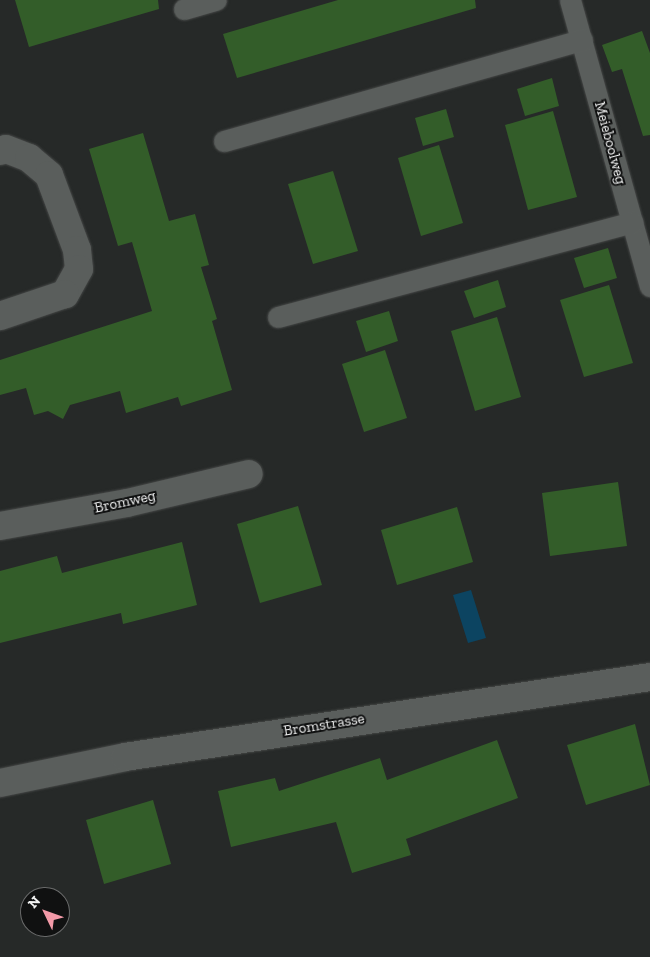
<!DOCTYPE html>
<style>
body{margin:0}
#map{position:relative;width:650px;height:957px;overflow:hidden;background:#262928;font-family:"Zilla Slab",serif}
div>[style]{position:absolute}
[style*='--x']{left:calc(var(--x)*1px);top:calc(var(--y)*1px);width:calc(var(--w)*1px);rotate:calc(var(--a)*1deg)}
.water>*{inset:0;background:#0c4461}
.building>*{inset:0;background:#335d29}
.roads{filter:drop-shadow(0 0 1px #454746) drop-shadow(0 0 1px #454746)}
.service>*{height:21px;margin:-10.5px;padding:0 10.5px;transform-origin:10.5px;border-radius:10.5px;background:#5a5e5c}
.minor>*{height:28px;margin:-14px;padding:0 14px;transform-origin:14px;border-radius:14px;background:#5a5e5c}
span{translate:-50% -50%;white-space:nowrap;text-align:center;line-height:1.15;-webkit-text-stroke:4px #101111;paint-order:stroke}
.street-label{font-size:15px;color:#f2f3f3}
.north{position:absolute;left:20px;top:887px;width:50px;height:50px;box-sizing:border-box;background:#101111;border:1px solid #6a6b6b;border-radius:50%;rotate:312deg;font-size:14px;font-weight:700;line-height:20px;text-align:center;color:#f2f3f3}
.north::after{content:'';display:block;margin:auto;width:18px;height:22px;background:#f39aa8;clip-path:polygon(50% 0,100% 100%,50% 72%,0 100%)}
</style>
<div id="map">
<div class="water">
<div style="clip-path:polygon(471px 590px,486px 638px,468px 643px,453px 595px)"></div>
</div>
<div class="building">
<div style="clip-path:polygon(15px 0,158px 0,159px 9px,29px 47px)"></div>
<div style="clip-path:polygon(338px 0,475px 0,476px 8px,237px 78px,223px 34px)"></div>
<div style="clip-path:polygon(642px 31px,650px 53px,650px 135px,643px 136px,622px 69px,612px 72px,602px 45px)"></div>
<div style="clip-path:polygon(552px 78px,559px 106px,525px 116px,517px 89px)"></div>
<div style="clip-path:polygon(446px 109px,454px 137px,423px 146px,415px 118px)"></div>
<div style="clip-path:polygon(553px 111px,577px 197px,528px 210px,505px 125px)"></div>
<div style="clip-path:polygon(143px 133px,169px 221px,195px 214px,209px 265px,201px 267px,217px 319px,212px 321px,232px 390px,181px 406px,178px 397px,126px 413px,120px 391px,70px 405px,63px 419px,48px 411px,34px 415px,26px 388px,0 395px,0 360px,152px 311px,132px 242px,118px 246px,89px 149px)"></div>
<div style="clip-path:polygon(439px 145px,463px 223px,421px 236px,398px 158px)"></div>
<div style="clip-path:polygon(333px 171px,358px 251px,313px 264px,288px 184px)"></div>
<div style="clip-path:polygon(608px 248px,617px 278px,584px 288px,574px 258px)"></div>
<div style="clip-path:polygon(498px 280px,506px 307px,474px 318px,464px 291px)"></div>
<div style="clip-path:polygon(609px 285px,633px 363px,584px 377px,560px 300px)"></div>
<div style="clip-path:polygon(389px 311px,398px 341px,366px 352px,356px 321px)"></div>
<div style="clip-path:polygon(497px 317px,521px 397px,475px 411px,451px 331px)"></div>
<div style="clip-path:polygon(385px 350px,407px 418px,364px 432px,342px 364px)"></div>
<div style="clip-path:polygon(618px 482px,627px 546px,550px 556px,542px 493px)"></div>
<div style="clip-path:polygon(298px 506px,322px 585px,260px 603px,237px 524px)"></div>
<div style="clip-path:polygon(457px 507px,473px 562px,397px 585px,381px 530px)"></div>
<div style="clip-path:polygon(182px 542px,197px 605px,123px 624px,121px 613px,0 643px,0 571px,57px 556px,62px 573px)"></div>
<div style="clip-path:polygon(635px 724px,650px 785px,586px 805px,567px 745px)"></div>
<div style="clip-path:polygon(497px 740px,518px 798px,406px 839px,411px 855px,352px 873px,336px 822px,231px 847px,218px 791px,275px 778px,279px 791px,380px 758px,387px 780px)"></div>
<div style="clip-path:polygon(153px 800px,171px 864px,104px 884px,86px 820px)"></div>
</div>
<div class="roads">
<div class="service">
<div style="--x:570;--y:0;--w:297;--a:74.4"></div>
<div style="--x:184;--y:9;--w:33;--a:-16"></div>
<div style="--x:224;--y:141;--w:372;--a:-15.8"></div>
<div style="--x:278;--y:317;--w:367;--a:-15"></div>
</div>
<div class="minor">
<div style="--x:0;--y:151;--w:6;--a:-18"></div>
<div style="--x:6;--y:149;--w:25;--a:21"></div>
<div style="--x:29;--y:158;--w:26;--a:40"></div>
<div style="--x:49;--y:175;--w:80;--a:69.5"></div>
<div style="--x:77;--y:250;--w:19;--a:84"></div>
<div style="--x:79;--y:269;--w:29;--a:119"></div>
<div style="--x:65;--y:294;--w:69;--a:161.3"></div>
<div style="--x:0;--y:526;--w:129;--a:-10.3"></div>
<div style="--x:127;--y:503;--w:125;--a:-13.4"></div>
<div style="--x:0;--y:783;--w:128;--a:-11.7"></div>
<div style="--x:125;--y:757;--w:531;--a:-8.66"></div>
</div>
</div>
<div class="street-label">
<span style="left:610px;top:143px;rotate:75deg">Meieboolweg</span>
<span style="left:125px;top:502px;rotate:-12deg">Bromweg</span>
<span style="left:324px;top:725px;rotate:-9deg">Bromstrasse</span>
</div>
<div class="north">N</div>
</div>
